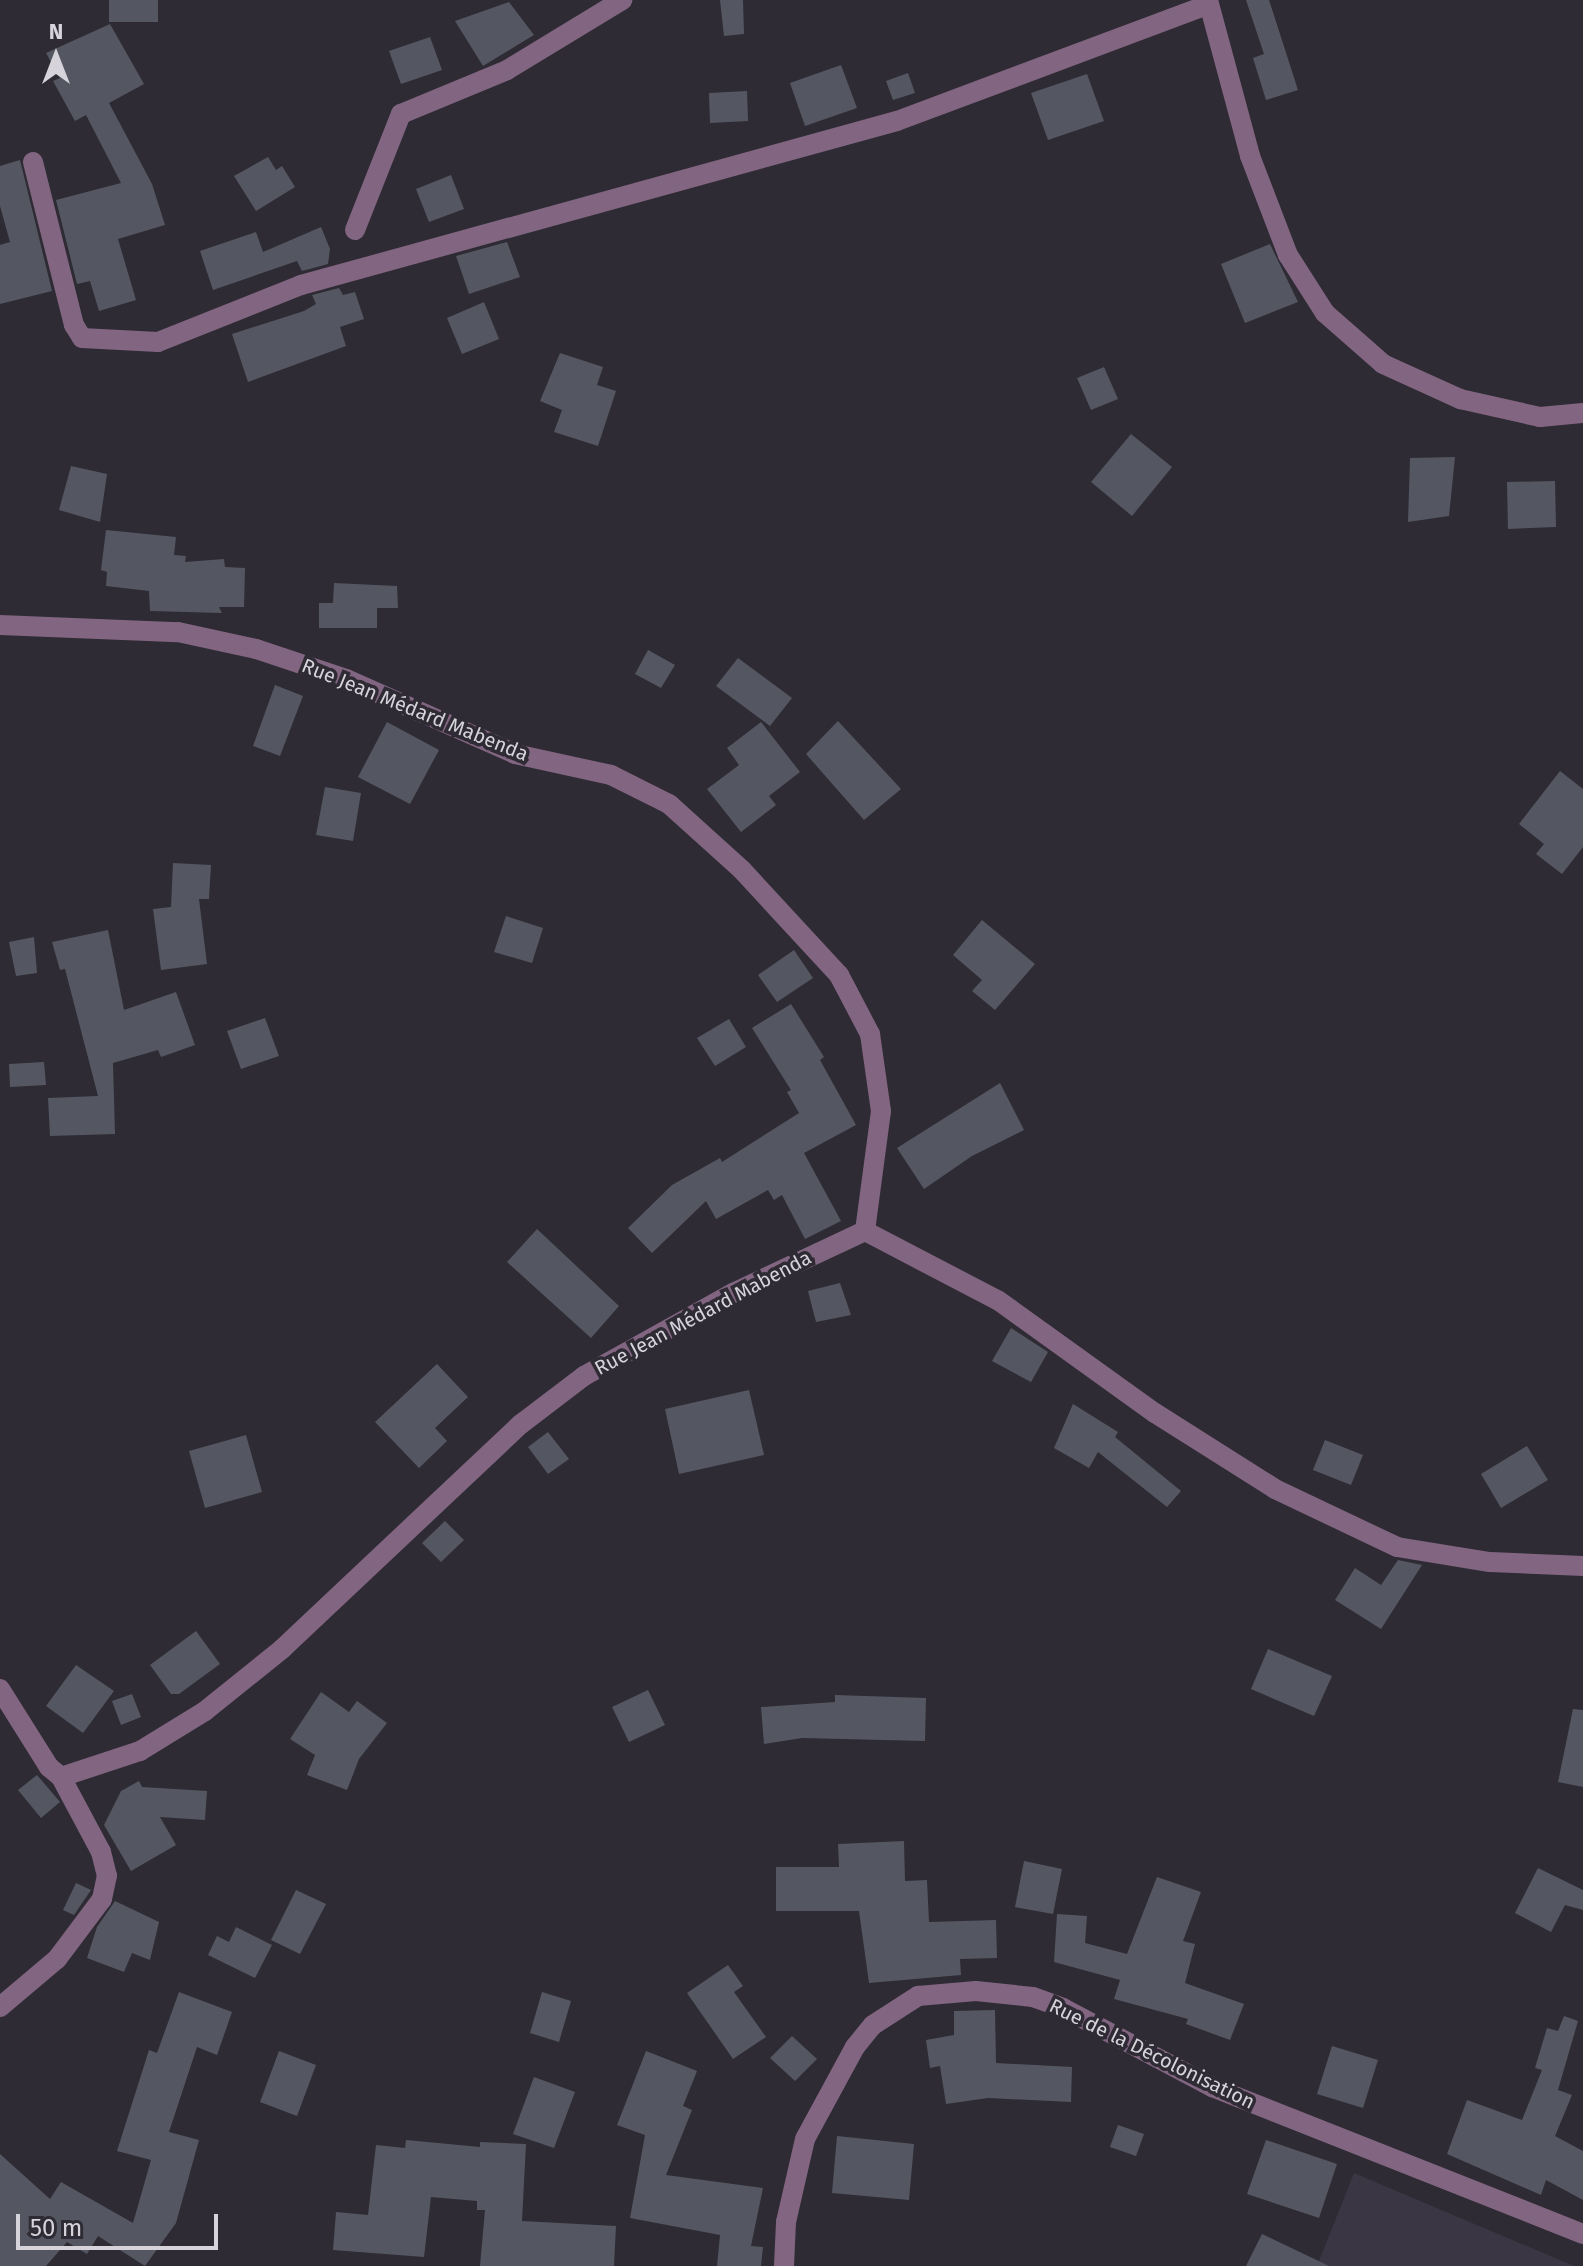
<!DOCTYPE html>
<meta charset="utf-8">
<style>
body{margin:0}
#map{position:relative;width:1583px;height:2266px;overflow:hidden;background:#2e2b34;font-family:"Fira Sans",sans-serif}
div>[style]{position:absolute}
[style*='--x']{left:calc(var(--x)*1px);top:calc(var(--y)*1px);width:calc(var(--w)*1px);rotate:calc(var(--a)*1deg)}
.built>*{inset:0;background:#3a3643}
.building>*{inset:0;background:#545761}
.minor>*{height:20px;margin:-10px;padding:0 10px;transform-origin:10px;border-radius:10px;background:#826581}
span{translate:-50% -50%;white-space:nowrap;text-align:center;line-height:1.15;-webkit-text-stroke:7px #2e2b34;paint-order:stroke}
.street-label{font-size:20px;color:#d6d4da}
.north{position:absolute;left:16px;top:16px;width:80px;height:80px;-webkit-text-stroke:6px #2e2b34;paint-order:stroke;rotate:0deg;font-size:22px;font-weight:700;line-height:32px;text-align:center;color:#d6d4da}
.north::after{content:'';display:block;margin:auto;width:28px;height:36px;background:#d6d4da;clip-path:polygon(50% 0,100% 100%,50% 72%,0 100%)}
.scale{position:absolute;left:16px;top:2214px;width:202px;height:36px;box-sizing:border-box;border:4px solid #d6d4da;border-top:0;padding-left:10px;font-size:24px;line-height:28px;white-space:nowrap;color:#d6d4da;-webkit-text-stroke:6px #2e2b34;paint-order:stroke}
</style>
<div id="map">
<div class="built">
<div style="clip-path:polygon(1354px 2173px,1574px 2266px,1317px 2266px)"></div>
</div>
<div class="building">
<div style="clip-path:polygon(109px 0,158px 0,158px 22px,109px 22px)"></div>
<div style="clip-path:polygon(720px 0,743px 0,744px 34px,724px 36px)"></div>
<div style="clip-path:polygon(1246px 0,1269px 0,1298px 90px,1266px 100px,1253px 58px,1264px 54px)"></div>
<div style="clip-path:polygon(509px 2px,534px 35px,483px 66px,455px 21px)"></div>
<div style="clip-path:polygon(110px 24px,144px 84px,109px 103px,152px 184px,165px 225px,118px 239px,136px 300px,99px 311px,90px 281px,77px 284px,56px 200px,121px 183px,86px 115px,75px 121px,53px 81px,60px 78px,46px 53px)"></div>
<div style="clip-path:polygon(430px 37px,442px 70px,401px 84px,389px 51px)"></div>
<div style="clip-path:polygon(841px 65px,857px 108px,805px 126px,790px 83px)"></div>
<div style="clip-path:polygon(908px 73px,915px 93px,893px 100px,886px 81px)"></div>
<div style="clip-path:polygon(1087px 74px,1104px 121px,1048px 140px,1031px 93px)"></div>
<div style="clip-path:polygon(747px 91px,748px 121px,710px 123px,709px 93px)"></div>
<div style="clip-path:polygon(268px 157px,276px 170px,282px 166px,295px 187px,256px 211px,234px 176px)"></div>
<div style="clip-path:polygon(20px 160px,52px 291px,0 304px,0 245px,10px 242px,0 206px,0 166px)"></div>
<div style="clip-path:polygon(451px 175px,464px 209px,429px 222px,416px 189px)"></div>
<div style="clip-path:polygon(321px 227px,330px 249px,328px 264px,302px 271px,297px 261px,213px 290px,200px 251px,256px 232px,263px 252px)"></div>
<div style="clip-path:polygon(507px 242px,520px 277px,469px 294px,456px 256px)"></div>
<div style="clip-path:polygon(1270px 244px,1298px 302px,1245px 323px,1221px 264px)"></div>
<div style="clip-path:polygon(339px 288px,343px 295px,355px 292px,364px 319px,340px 327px,346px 346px,248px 382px,232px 334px,304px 311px,316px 304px,312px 295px)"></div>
<div style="clip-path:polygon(484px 302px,499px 339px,462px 354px,447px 318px)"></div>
<div style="clip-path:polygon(560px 353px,603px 367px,597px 385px,616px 391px,598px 446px,554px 432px,562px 410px,540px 401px)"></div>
<div style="clip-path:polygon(1104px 367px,1118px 399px,1091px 410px,1077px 378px)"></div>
<div style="clip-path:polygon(1131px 434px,1172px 467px,1132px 516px,1091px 482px)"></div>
<div style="clip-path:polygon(1455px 457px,1449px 516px,1408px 522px,1410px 458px)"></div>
<div style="clip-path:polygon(71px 466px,107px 474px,100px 522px,59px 510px)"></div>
<div style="clip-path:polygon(1555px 481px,1556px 527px,1508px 529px,1507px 482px)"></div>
<div style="clip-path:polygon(106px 530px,176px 537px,174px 555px,186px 556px,185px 562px,224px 559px,225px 567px,245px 568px,244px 607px,219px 607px,222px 613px,150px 611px,149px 591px,106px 586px,107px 572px,101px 570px)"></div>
<div style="clip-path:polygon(334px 583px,397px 586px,398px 608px,377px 608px,377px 628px,319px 628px,319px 603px,333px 603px)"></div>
<div style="clip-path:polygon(648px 650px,675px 665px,661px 688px,635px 674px)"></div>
<div style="clip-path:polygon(738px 658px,792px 698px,770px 726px,716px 686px)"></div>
<div style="clip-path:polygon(275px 685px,303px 696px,280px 756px,253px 746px)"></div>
<div style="clip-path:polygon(838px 721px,901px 789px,864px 820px,806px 754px)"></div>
<div style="clip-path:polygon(387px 722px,439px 750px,410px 804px,358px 777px)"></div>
<div style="clip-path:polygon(761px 722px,800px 772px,769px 796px,776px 805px,741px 832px,707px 789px,739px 765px,727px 748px)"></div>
<div style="clip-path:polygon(1560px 771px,1583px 789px,1583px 847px,1562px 874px,1536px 854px,1544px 844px,1519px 824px)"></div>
<div style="clip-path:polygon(325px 787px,361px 793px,353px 841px,316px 835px)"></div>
<div style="clip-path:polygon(173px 863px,211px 865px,209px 899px,199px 899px,207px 964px,161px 970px,153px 909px,171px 907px)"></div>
<div style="clip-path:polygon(506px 916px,543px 928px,532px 963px,494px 952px)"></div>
<div style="clip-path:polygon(982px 920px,1035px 964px,995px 1010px,972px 991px,982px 980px,953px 955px)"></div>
<div style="clip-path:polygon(108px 930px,124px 1010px,176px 992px,195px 1045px,161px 1057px,158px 1050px,113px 1063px,115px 1134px,50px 1136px,48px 1098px,98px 1096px,65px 969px,60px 970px,52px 942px)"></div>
<div style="clip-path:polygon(34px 937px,37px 973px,16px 976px,9px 942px)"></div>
<div style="clip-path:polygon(794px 950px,813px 978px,777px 1002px,758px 975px)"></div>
<div style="clip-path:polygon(791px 1004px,824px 1057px,820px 1060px,856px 1125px,804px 1153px,841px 1221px,805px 1239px,782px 1195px,774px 1200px,768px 1190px,716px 1219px,706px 1201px,652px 1253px,628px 1228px,672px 1185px,720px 1158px,722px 1162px,799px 1113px,787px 1092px,791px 1090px,752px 1028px)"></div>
<div style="clip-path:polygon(265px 1018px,279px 1056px,241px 1069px,227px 1031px)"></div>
<div style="clip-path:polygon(729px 1019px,746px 1047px,715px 1066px,697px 1038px)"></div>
<div style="clip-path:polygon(44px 1062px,46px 1085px,10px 1087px,9px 1064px)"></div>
<div style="clip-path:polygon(1000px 1083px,1024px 1130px,972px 1156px,924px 1189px,897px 1148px)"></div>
<div style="clip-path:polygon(537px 1229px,619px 1306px,591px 1338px,507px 1262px)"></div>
<div style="clip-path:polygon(840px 1283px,851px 1315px,816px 1322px,808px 1291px)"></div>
<div style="clip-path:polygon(1011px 1328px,1048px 1352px,1031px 1382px,992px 1361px)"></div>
<div style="clip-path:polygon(437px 1364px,468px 1397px,435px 1428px,447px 1441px,419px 1468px,375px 1422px)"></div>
<div style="clip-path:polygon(749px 1390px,764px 1455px,679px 1474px,665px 1409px)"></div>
<div style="clip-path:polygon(1073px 1404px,1118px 1432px,1115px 1437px,1181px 1491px,1167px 1507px,1098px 1452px,1089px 1468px,1054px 1448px)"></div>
<div style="clip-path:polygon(548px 1432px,569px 1459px,548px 1474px,528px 1447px)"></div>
<div style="clip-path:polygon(246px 1435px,262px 1492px,205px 1508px,189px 1451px)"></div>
<div style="clip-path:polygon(1325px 1440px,1363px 1455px,1351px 1485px,1313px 1470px)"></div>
<div style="clip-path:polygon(1527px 1446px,1548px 1480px,1501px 1508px,1481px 1474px)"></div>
<div style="clip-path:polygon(445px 1521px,464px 1540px,441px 1562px,422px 1543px)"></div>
<div style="clip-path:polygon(1398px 1560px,1422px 1565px,1381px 1629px,1335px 1600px,1355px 1568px,1381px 1585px)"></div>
<div style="clip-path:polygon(196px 1631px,220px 1664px,179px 1694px,171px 1694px,150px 1665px)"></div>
<div style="clip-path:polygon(1268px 1649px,1332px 1676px,1314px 1716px,1251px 1689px)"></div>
<div style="clip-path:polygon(76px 1665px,114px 1691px,83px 1733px,46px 1706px)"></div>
<div style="clip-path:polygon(648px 1690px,665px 1725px,629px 1742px,612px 1707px)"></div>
<div style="clip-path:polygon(321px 1692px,349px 1712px,357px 1701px,387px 1723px,359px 1759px,347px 1790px,307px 1775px,315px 1755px,290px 1739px)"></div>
<div style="clip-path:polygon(132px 1694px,141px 1717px,121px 1725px,112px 1701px)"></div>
<div style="clip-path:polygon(835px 1695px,926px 1698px,925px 1741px,802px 1738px,764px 1744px,761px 1707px,835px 1702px)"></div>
<div style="clip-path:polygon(1573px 1709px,1583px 1710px,1583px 1787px,1558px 1782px)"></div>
<div style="clip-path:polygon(37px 1775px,60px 1802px,41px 1818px,18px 1790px)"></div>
<div style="clip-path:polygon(139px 1781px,142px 1787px,207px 1791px,205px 1820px,160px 1817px,176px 1845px,131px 1871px,104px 1825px,121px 1791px)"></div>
<div style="clip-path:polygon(904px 1841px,905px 1881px,927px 1880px,929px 1922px,996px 1920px,997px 1958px,960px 1959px,961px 1975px,869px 1983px,859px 1911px,776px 1911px,776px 1867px,839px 1867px,838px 1844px)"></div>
<div style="clip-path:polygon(1024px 1861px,1062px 1869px,1053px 1914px,1015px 1907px)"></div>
<div style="clip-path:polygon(1538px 1868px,1583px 1890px,1583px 1910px,1565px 1905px,1551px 1932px,1515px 1913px)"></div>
<div style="clip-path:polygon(1157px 1877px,1201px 1892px,1183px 1941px,1195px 1944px,1185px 1983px,1244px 2004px,1230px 2040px,1186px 2024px,1188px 2019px,1114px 1999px,1120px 1980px,1054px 1962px,1057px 1914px,1087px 1916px,1085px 1943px,1127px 1954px)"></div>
<div style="clip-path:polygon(76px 1883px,91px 1890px,74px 1915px,63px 1910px)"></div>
<div style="clip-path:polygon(296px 1890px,326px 1904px,300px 1954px,271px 1940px)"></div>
<div style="clip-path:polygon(115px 1901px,159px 1922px,150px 1960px,132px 1953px,124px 1972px,87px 1958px,97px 1927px)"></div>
<div style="clip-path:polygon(236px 1927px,272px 1945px,255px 1978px,208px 1955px,217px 1936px,229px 1942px)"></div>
<div style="clip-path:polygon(728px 1965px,743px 1986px,734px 1992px,766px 2037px,733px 2059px,687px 1993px)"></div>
<div style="clip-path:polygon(179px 1992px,232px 2012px,217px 2055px,197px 2047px,169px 2132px,199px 2140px,176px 2223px,145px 2266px,98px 2236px,87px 2254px,67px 2242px,46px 2266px,0 2266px,0 2154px,50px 2199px,61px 2182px,133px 2223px,151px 2160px,117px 2151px,149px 2050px,157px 2053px)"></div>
<div style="clip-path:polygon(542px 1992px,571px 2001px,559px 2042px,530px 2033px)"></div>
<div style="clip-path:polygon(995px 2010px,996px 2063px,1072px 2067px,1071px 2102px,988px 2098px,946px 2104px,940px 2066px,930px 2068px,926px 2040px,954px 2035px,954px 2011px)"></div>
<div style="clip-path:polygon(1564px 2016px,1578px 2021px,1558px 2090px,1572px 2095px,1555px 2136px,1583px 2151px,1583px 2200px,1546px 2180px,1541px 2195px,1447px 2154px,1467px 2100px,1522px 2120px,1542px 2070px,1535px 2068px,1547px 2028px,1558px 2031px)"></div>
<div style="clip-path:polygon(792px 2036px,817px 2059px,795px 2081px,770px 2058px)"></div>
<div style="clip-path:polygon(1332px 2046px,1378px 2060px,1363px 2108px,1317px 2094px)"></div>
<div style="clip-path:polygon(279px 2051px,316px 2065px,297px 2116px,260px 2102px)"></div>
<div style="clip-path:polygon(646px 2051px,697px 2071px,683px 2106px,692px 2110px,666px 2175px,763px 2188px,751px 2246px,763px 2247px,761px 2266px,717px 2266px,720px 2235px,630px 2218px,645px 2135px,617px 2125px)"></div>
<div style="clip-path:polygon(534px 2077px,575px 2092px,554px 2148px,513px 2134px)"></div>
<div style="clip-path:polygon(1118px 2125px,1144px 2134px,1136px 2156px,1110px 2147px)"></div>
<div style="clip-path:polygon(837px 2136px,914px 2144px,909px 2200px,832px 2193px)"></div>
<div style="clip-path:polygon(406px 2140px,480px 2147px,480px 2142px,526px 2144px,522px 2221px,616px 2226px,614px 2266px,480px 2266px,485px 2210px,477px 2210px,477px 2201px,431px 2197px,424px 2257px,333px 2250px,336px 2212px,368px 2215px,376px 2145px,405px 2148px)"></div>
<div style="clip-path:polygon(1266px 2140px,1337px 2164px,1319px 2218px,1247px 2194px)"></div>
<div style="clip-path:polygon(1262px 2234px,1329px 2266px,1246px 2266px)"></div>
</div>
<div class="minor">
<div style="--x:1208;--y:0;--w:162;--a:74.9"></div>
<div style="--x:1250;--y:156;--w:106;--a:69"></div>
<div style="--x:1288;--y:255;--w:69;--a:57.5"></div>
<div style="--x:1325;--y:313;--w:77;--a:41.3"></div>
<div style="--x:1383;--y:364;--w:85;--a:24.4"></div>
<div style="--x:1460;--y:399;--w:82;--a:12.7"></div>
<div style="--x:1540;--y:417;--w:43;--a:-5.3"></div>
<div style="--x:33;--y:162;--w:168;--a:75.9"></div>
<div style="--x:74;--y:325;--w:15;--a:58"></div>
<div style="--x:82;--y:338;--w:76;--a:3"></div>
<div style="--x:158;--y:342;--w:154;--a:-21.7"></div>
<div style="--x:301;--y:285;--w:618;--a:-15.39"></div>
<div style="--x:897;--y:121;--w:332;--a:-20.5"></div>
<div style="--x:355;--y:230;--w:125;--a:-68.4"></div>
<div style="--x:401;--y:114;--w:115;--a:-22.5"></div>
<div style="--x:507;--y:70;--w:135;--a:-31.3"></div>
<div style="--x:0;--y:625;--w:178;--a:2.3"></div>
<div style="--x:178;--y:632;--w:80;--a:12.3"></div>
<div style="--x:256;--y:649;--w:95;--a:18.4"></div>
<div style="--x:346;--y:679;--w:185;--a:23.9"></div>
<div style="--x:515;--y:754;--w:98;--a:12.3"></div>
<div style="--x:611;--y:775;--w:65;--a:26.6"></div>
<div style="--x:669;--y:804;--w:98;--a:42.1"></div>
<div style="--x:742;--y:870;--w:143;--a:47.3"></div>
<div style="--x:839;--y:975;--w:67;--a:62.3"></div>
<div style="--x:870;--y:1034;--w:78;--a:81.9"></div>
<div style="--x:881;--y:1111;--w:121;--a:97.6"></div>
<div style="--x:865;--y:1231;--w:151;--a:27.6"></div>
<div style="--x:999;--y:1301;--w:192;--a:35.7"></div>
<div style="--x:1155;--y:1413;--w:142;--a:32.3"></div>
<div style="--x:1275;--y:1489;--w:135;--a:25.4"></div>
<div style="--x:1397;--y:1547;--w:94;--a:9.2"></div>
<div style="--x:1490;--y:1562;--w:93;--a:2.5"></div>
<div style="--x:0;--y:1689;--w:92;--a:57.9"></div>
<div style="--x:49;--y:1767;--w:16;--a:40"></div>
<div style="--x:61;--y:1777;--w:83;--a:-18.2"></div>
<div style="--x:140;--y:1751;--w:76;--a:-31.6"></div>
<div style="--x:205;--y:1711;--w:99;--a:-38.8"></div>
<div style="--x:282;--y:1649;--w:328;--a:-43.3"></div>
<div style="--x:521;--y:1424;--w:79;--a:-37.3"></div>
<div style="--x:584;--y:1376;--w:171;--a:-29.1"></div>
<div style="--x:733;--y:1293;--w:146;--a:-25.2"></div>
<div style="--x:0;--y:2007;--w:75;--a:-40.1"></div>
<div style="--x:57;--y:1959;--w:75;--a:-53.1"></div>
<div style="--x:102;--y:1899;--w:24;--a:-78"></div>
<div style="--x:107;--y:1876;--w:25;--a:-104"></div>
<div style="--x:101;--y:1852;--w:85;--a:-118.1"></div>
<div style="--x:784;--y:2266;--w:44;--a:-87.4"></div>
<div style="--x:786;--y:2222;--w:85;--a:-77.1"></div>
<div style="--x:805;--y:2139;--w:105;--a:-61.5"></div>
<div style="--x:855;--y:2047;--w:28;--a:-51"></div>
<div style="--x:873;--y:2025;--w:54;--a:-32.8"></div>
<div style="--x:918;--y:1996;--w:58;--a:-4.9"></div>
<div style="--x:976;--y:1991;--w:57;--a:6"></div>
<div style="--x:1033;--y:1997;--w:32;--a:20"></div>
<div style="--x:1063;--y:2008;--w:169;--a:27.9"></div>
<div style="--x:1212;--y:2087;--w:399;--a:21.6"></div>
</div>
<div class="street-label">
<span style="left:415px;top:710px;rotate:22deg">Rue Jean Médard Mabenda</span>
<span style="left:703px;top:1313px;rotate:-28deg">Rue Jean Médard Mabenda</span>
<span style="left:1152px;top:2054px;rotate:26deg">Rue de la Décolonisation</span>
</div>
<div class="north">N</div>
<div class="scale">50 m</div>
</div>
